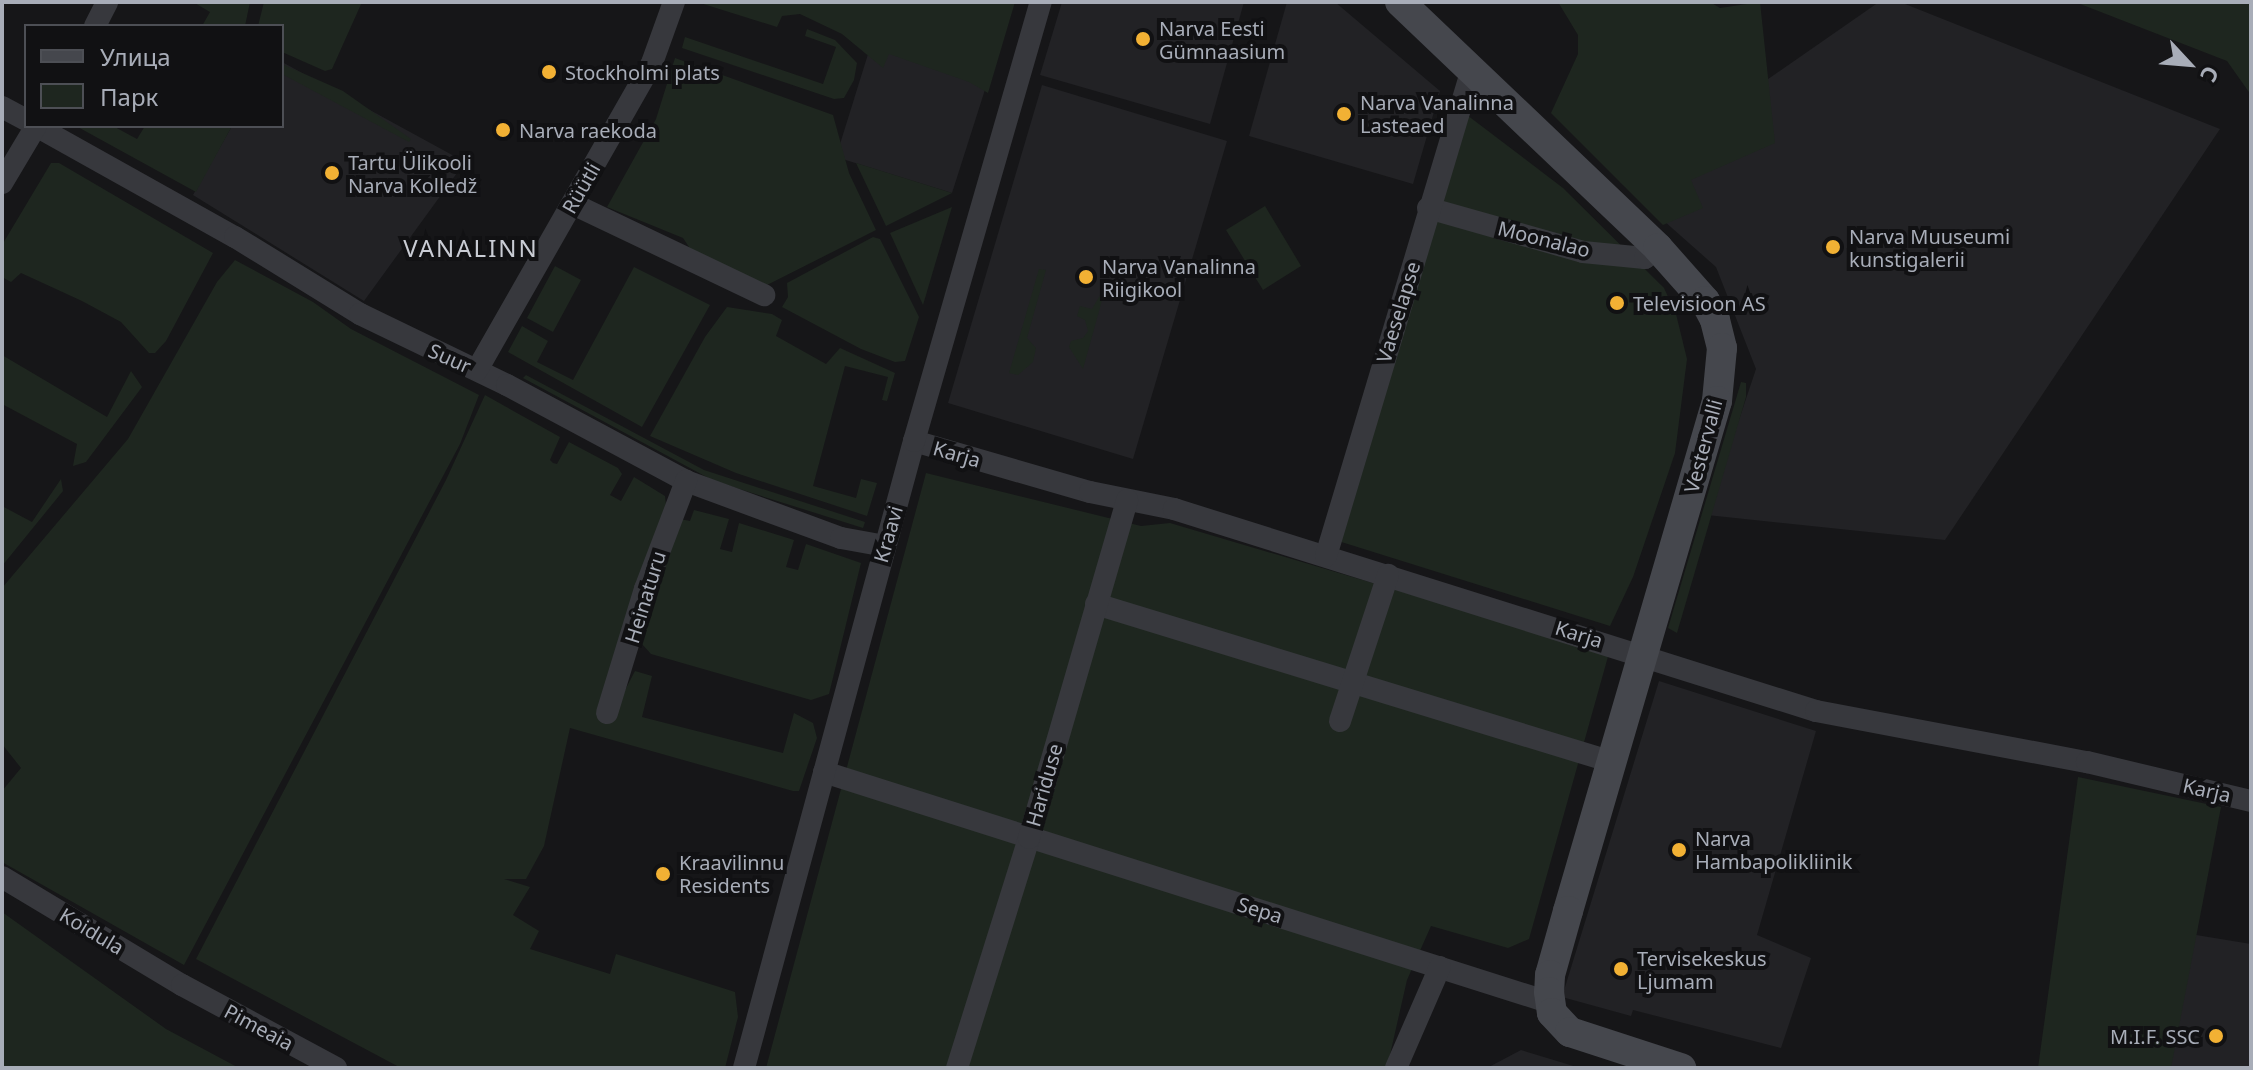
<!DOCTYPE html>
<meta charset="utf-8">
<style>
body{margin:0}
#map{position:relative;width:2253px;height:1070px;overflow:hidden;background:#161618;font-family:"Noto Sans",sans-serif}
div>[style]{position:absolute}
[style*='--x']{left:calc(var(--x)*1px);top:calc(var(--y)*1px);width:calc(var(--w)*1px);rotate:calc(var(--a)*1deg)}
.built>*{inset:0;background:#222225}
.green>*{inset:0;background:#1e261f}
.street>*{height:22px;margin:-11px;padding:0 11px;transform-origin:11px;border-radius:11px;background:#37383d}
.secondary>*{height:30px;margin:-15px;padding:0 15px;transform-origin:15px;border-radius:15px;background:#45474d}
.dots>*{width:22px;height:22px;translate:-50% -50%;box-sizing:border-box;border:4px solid #111113;border-radius:50%}
span{translate:-50% -50%;white-space:nowrap;text-align:center;line-height:1.15;-webkit-text-stroke:8px #111113;paint-order:stroke}
.poi-label{font-size:20px;color:#a8adb8}
.left{translate:0 -50%;text-align:left}
.right{translate:-100% -50%;text-align:right}
.street-label{font-size:20px;color:#a8adb8}
.quarter-label{font-size:24px;color:#c9ccd4;letter-spacing:2px}
.frame{position:absolute;inset:0;border:4px solid #a8adb8;pointer-events:none}
.legend{position:absolute;left:24px;top:24px;width:260px;height:104px;box-sizing:border-box;background:#111113;border:2px solid #4d4f55;margin:0;padding:10px 14px;list-style:none;font-size:24px;color:#a8adb8}
.legend li{display:flex;align-items:center;gap:16px;height:40px}
.legend b{width:40px;border:2px solid #4d4f55}
.north{position:absolute;left:2149px;top:24px;width:80px;height:80px;-webkit-text-stroke:6px #111113;paint-order:stroke;rotate:116deg;font-size:22px;font-weight:700;line-height:32px;text-align:center;color:#a8adb8}
.north::after{content:'';display:block;margin:auto;width:28px;height:36px;background:#a8adb8;clip-path:polygon(50% 0,100% 100%,50% 72%,0 100%)}
</style>
<div id="map">
<div class="built">
<div style="clip-path:polygon(1062px 2px,1244px 2px,1210px 124px,1040px 75px)"></div>
<div style="clip-path:polygon(1287px 2px,1335px 2px,1440px 91px,1413px 184px,1249px 136px)"></div>
<div style="clip-path:polygon(1879px 2px,1900px 2px,2220px 129px,1945px 540px,1707px 515px,1756px 369px,1716px 267px,1620px 182px)"></div>
<div style="clip-path:polygon(873px 38px,990px 74px,952px 193px,836px 157px)"></div>
<div style="clip-path:polygon(282px 62px,465px 162px,364px 301px,193px 195px,232px 126px,282px 126px)"></div>
<div style="clip-path:polygon(1042px 85px,1227px 141px,1133px 459px,948px 403px)"></div>
<div style="clip-path:polygon(1659px 681px,1816px 731px,1757px 935px,1811px 958px,1781px 1048px,1633px 1010px,1631px 1016px,1562px 997px)"></div>
<div style="clip-path:polygon(2184px 933px,2251px 944px,2251px 1068px,2160px 1068px)"></div>
<div style="clip-path:polygon(1521px 1050px,1580px 1068px,1487px 1068px)"></div>
</div>
<div class="green">
<div style="clip-path:polygon(193px 2px,250px 2px,245px 26px,202px 26px,210px 12px)"></div>
<div style="clip-path:polygon(264px 2px,362px 2px,332px 69px,325px 71px,282px 52px,282px 26px,258px 26px)"></div>
<div style="clip-path:polygon(697px 2px,1015px 2px,988px 93px,969px 82px,889px 54px,883px 68px,842px 34px,800px 14px,782px 16px,777px 27px)"></div>
<div style="clip-path:polygon(1558px 2px,1710px 2px,1720px 8px,1760px 2px,1775px 143px,1691px 180px,1703px 208px,1663px 225px,1551px 113px,1578px 54px,1578px 35px)"></div>
<div style="clip-path:polygon(2075px 2px,2251px 2px,2251px 95px,2227px 61px)"></div>
<div style="clip-path:polygon(807px 29px,835px 40px,857px 63px,854px 80px,844px 98px,834px 99px,682px 48px,685px 37px,823px 84px,836px 47px,805px 36px)"></div>
<div style="clip-path:polygon(675px 58px,833px 115px,849px 173px,876px 230px,767px 285px,691px 250px,683px 238px,607px 207px,656px 119px)"></div>
<div style="clip-path:polygon(282px 64px,343px 91px,411px 139px,409px 142px,282px 74px)"></div>
<div style="clip-path:polygon(1467px 115px,1563px 188px,1664px 288px,1676px 314px,1687px 359px,1675px 453px,1633px 577px,1610px 626px,1335px 540px)"></div>
<div style="clip-path:polygon(76px 126px,113px 126px,137px 139px,145px 126px,232px 126px,196px 192px)"></div>
<div style="clip-path:polygon(51px 163px,59px 163px,213px 253px,166px 341px,155px 353px,149px 353px,121px 322px,82px 301px,21px 273px,11px 282px,2px 277px,2px 245px)"></div>
<div style="clip-path:polygon(856px 163px,952px 193px,886px 226px)"></div>
<div style="clip-path:polygon(1265px 206px,1301px 266px,1263px 290px,1226px 230px)"></div>
<div style="clip-path:polygon(952px 207px,923px 305px,890px 233px)"></div>
<div style="clip-path:polygon(873px 237px,880px 239px,919px 317px,905px 361px,895px 362px,861px 349px,782px 307px,788px 297px,787px 283px)"></div>
<div style="clip-path:polygon(235px 260px,313px 302px,351px 329px,479px 395px,460px 444px,184px 965px,2px 862px,2px 791px,21px 768px,2px 744px,2px 588px,128px 439px,217px 282px)"></div>
<div style="clip-path:polygon(555px 266px,581px 280px,553px 332px,527px 318px)"></div>
<div style="clip-path:polygon(634px 267px,710px 305px,642px 427px,508px 352px,522px 326px,548px 341px,537px 362px,573px 380px)"></div>
<div style="clip-path:polygon(1039px 269px,1046px 270px,1027px 338px,1036px 348px,1033px 362px,1018px 375px,1009px 373px)"></div>
<div style="clip-path:polygon(1102px 292px,1104px 293px,1083px 369px,1069px 347px,1071px 341px,1083px 338px,1088px 331px,1085px 320px,1077px 316px,1080px 306px,1092px 309px)"></div>
<div style="clip-path:polygon(727px 307px,772px 314px,782px 320px,776px 336px,826px 364px,840px 348px,895px 373px,887px 401px,882px 400px,888px 377px,845px 366px,813px 486px,856px 498px,861px 479px,877px 483px,867px 516px,736px 473px,650px 436px,705px 337px)"></div>
<div style="clip-path:polygon(2px 355px,107px 417px,131px 371px,142px 387px,86px 462px,73px 466px,77px 444px,2px 404px)"></div>
<div style="clip-path:polygon(526px 375px,704px 470px,865px 522px,863px 528px,714px 481px,523px 378px)"></div>
<div style="clip-path:polygon(1741px 382px,1746px 383px,1746px 397px,1677px 633px,1668px 628px)"></div>
<div style="clip-path:polygon(485px 395px,560px 437px,550px 460px,553px 463px,557px 464px,569px 442px,618px 468px,622px 474px,610px 495px,621px 501px,634px 477px,665px 496px,666px 505px,612px 715px,635px 671px,652px 676px,642px 717px,783px 753px,794px 713px,813px 723px,817px 738px,799px 791px,793px 791px,570px 728px,544px 846px,526px 879px,504px 879px,530px 887px,513px 915px,539px 931px,530px 949px,610px 974px,616px 954px,735px 992px,738px 1017px,725px 1068px,401px 1068px,196px 959px,446px 480px)"></div>
<div style="clip-path:polygon(926px 473px,1141px 526px,1170px 523px,1609px 653px,1529px 939px,1508px 948px,1431px 926px,1407px 980px,1387px 1068px,766px 1068px)"></div>
<div style="clip-path:polygon(61px 479px,63px 491px,2px 566px,2px 506px,32px 522px)"></div>
<div style="clip-path:polygon(694px 510px,729px 519px,720px 549px,732px 552px,739px 523px,794px 540px,786px 567px,798px 570px,806px 544px,861px 563px,829px 694px,811px 700px,651px 654px,641px 643px,642px 624px,680px 519px,690px 521px)"></div>
<div style="clip-path:polygon(2078px 777px,2221px 807px,2171px 1068px,2038px 1068px)"></div>
<div style="clip-path:polygon(2px 912px,166px 1029px,239px 1068px,2px 1068px)"></div>
</div>
<div class="street">
<div style="--x:95;--y:26;--w:27;--a:-63"></div>
<div style="--x:2;--y:107;--w:27;--a:28"></div>
<div style="--x:36;--y:126;--w:228;--a:29.2"></div>
<div style="--x:235;--y:237;--w:147;--a:31.6"></div>
<div style="--x:360;--y:314;--w:163;--a:25.8"></div>
<div style="--x:507;--y:385;--w:203;--a:28.2"></div>
<div style="--x:686;--y:481;--w:165;--a:20.2"></div>
<div style="--x:841;--y:538;--w:45;--a:10.3"></div>
<div style="--x:2;--y:183;--w:66;--a:-59.2"></div>
<div style="--x:573;--y:204;--w:212;--a:25.5"></div>
<div style="--x:1428;--y:208;--w:161;--a:15.8"></div>
<div style="--x:1583;--y:252;--w:62;--a:5.5"></div>
<div style="--x:1645;--y:258;--w:16;--a:-38"></div>
<div style="--x:477;--y:370;--w:353;--a:-60.3"></div>
<div style="--x:652;--y:63;--w:65;--a:-70.2"></div>
<div style="--x:914;--y:441;--w:183;--a:16.2"></div>
<div style="--x:1090;--y:492;--w:86;--a:11.4"></div>
<div style="--x:1174;--y:509;--w:673;--a:17.47"></div>
<div style="--x:1816;--y:711;--w:276;--a:10.7"></div>
<div style="--x:2087;--y:762;--w:169;--a:13.4"></div>
<div style="--x:1326;--y:556;--w:508;--a:-73.31"></div>
<div style="--x:1096;--y:604;--w:540;--a:17.02"></div>
<div style="--x:607;--y:713;--w:130;--a:-73"></div>
<div style="--x:645;--y:589;--w:116;--a:-69.2"></div>
<div style="--x:1340;--y:721;--w:154;--a:-71.8"></div>
<div style="--x:824;--y:772;--w:760;--a:17.62"></div>
<div style="--x:2;--y:877;--w:210;--a:31"></div>
<div style="--x:182;--y:985;--w:175;--a:28.3"></div>
<div style="--x:744;--y:1068;--w:650;--a:-74.83"></div>
<div style="--x:914;--y:441;--w:457;--a:-73.9"></div>
<div style="--x:957;--y:1068;--w:241;--a:-72.6"></div>
<div style="--x:1029;--y:838;--w:352;--a:-73.8"></div>
<div style="--x:1396;--y:1068;--w:110;--a:-66.5"></div>
</div>
<div class="secondary">
<div style="--x:1400;--y:2;--w:356;--a:43.6"></div>
<div style="--x:1658;--y:248;--w:71;--a:48.4"></div>
<div style="--x:1705;--y:301;--w:21;--a:62"></div>
<div style="--x:1715;--y:320;--w:29;--a:76"></div>
<div style="--x:1722;--y:348;--w:53;--a:95.4"></div>
<div style="--x:1717;--y:401;--w:531;--a:106.29"></div>
<div style="--x:1568;--y:911;--w:66;--a:105.7"></div>
<div style="--x:1550;--y:975;--w:17;--a:93"></div>
<div style="--x:1549;--y:992;--w:21;--a:82"></div>
<div style="--x:1552;--y:1013;--w:26;--a:47"></div>
<div style="--x:1570;--y:1032;--w:117;--a:18"></div>
</div>
<div class="dots">
<div style="left:1143px;top:39px;background:#f2b134"></div>
<div style="left:549px;top:72px;background:#f2b134"></div>
<div style="left:1344px;top:114px;background:#f2b134"></div>
<div style="left:503px;top:130px;background:#f2b134"></div>
<div style="left:332px;top:173px;background:#f2b134"></div>
<div style="left:1833px;top:247px;background:#f2b134"></div>
<div style="left:1086px;top:277px;background:#f2b134"></div>
<div style="left:1617px;top:303px;background:#f2b134"></div>
<div style="left:1679px;top:850px;background:#f2b134"></div>
<div style="left:663px;top:874px;background:#f2b134"></div>
<div style="left:1621px;top:969px;background:#f2b134"></div>
<div style="left:2216px;top:1036px;background:#f2b134"></div>
</div>
<div class="poi-label">
<span class="left" style="left:1159px;top:40px">Narva Eesti<br>Gümnaasium</span>
<span class="left" style="left:565px;top:72px">Stockholmi plats</span>
<span class="left" style="left:1360px;top:114px">Narva Vanalinna<br>Lasteaed</span>
<span class="left" style="left:519px;top:130px">Narva raekoda</span>
<span class="left" style="left:348px;top:174px">Tartu Ülikooli<br>Narva Kolledž</span>
<span class="left" style="left:1849px;top:248px">Narva Muuseumi<br>kunstigalerii</span>
<span class="left" style="left:1102px;top:278px">Narva Vanalinna<br>Riigikool</span>
<span class="left" style="left:1633px;top:303px">Televisioon AS</span>
<span class="left" style="left:1695px;top:850px">Narva<br>Hambapolikliinik</span>
<span class="left" style="left:679px;top:874px">Kraavilinnu<br>Residents</span>
<span class="left" style="left:1637px;top:970px">Tervisekeskus<br>Ljumam</span>
<span class="right" style="left:2200px;top:1036px">M.I.F. SSC</span>
</div>
<div class="street-label">
<span style="left:581px;top:188px;rotate:-60deg">Rüütli</span>
<span style="left:1544px;top:239px;rotate:14deg">Moonalao</span>
<span style="left:1398px;top:312px;rotate:-73deg">Vaeselapse</span>
<span style="left:450px;top:358px;rotate:24deg">Suur</span>
<span style="left:1703px;top:446px;rotate:-75deg">Vestervalli</span>
<span style="left:957px;top:454px;rotate:16deg">Karja</span>
<span style="left:888px;top:534px;rotate:-74deg">Kraavi</span>
<span style="left:645px;top:597px;rotate:-73deg">Heinaturu</span>
<span style="left:1579px;top:634px;rotate:17deg">Karja</span>
<span style="left:1044px;top:785px;rotate:-74deg">Hariduse</span>
<span style="left:2207px;top:790px;rotate:13deg">Karja</span>
<span style="left:1260px;top:910px;rotate:17deg">Sepa</span>
<span style="left:92px;top:931px;rotate:31deg">Koidula</span>
<span style="left:259px;top:1027px;rotate:28deg">Pimeaia</span>
</div>
<div class="quarter-label">
<span style="left:471px;top:248px">VANALINN</span>
</div>
<div class="frame"></div>
<ul class="legend">
<li><b style="height:10px;background:#45474d"></b>Улица</li>
<li><b style="height:22px;background:#1e261f"></b>Парк</li>
</ul>
<div class="north">С</div>
</div>
